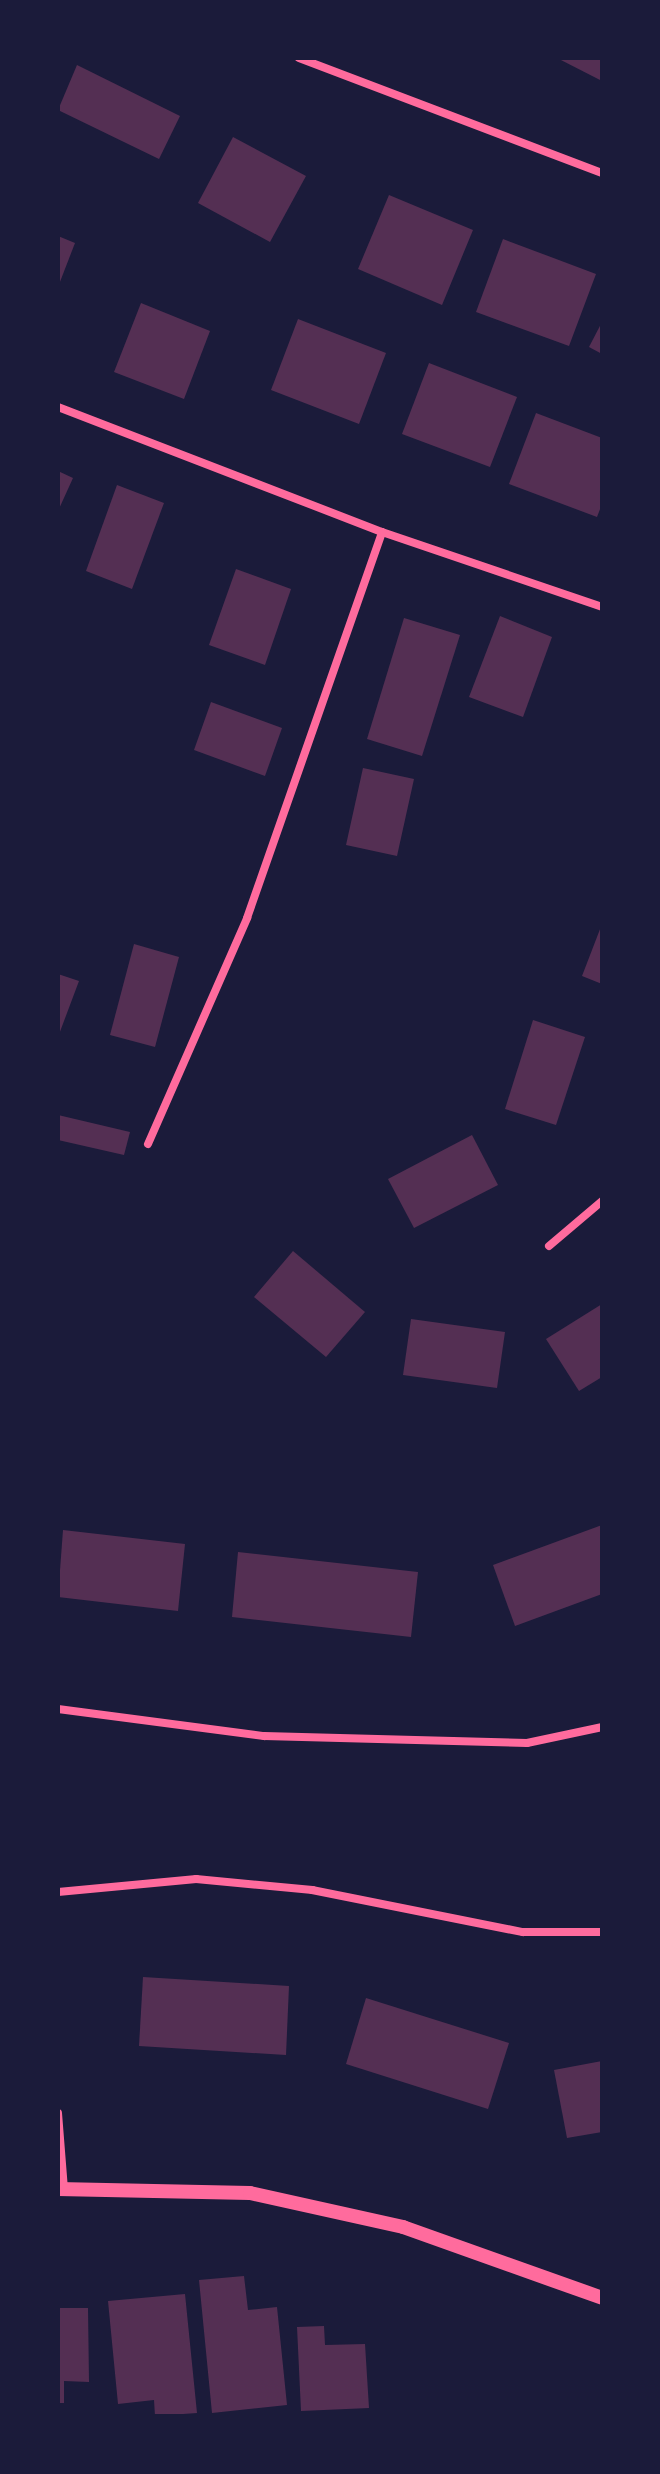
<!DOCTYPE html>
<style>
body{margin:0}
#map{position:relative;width:660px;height:2474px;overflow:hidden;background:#1b1b3a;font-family:"PT Serif",serif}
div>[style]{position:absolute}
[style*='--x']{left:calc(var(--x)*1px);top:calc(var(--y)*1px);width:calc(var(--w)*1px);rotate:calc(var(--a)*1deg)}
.building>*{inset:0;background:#542f53}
.minor>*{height:8px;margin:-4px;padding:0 4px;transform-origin:4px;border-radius:4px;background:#ff6b9d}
.tertiary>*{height:14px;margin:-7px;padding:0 7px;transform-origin:7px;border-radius:7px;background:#ff6b9d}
span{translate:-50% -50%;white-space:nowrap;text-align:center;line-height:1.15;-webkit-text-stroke:6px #1b1b3a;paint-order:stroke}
.frame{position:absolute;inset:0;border:60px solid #1b1b3a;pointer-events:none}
</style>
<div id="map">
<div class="building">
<div style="clip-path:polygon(557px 58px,602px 58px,602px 81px)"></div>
<div style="clip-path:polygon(77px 65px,180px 116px,159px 159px,58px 110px)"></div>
<div style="clip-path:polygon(233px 137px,306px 176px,270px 242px,198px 203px)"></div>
<div style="clip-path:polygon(389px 195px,473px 230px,442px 305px,358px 269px)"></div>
<div style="clip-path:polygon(58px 236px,75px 243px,58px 287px)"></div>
<div style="clip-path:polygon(503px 239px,596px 274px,569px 346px,476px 312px)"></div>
<div style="clip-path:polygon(141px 303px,210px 331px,184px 399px,114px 372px)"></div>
<div style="clip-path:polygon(298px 319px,386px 353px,359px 424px,271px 390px)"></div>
<div style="clip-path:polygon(602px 322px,602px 354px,589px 347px)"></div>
<div style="clip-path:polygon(429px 363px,517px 397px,490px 467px,402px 434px)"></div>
<div style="clip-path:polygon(536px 413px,602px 438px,602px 504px,597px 517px,509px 484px)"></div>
<div style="clip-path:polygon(58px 471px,73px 478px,58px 511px)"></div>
<div style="clip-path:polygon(117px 485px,164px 503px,132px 589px,86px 571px)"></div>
<div style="clip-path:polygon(236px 569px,291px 589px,265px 665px,209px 645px)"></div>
<div style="clip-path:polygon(500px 616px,552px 637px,523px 717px,469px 697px)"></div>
<div style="clip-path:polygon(404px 618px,460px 635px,422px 756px,367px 739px)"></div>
<div style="clip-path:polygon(211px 702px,282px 728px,265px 776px,194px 750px)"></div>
<div style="clip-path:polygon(363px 768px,414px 779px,397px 856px,346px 845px)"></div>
<div style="clip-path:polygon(602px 924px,602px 984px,582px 976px)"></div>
<div style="clip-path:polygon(134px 944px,179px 957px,155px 1047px,110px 1035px)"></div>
<div style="clip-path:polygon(58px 974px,79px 981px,58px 1037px)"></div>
<div style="clip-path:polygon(533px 1020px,585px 1037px,556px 1125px,505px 1109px)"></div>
<div style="clip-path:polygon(58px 1115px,130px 1132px,124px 1155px,58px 1140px)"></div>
<div style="clip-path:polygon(472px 1135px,498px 1185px,414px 1228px,388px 1179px)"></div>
<div style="clip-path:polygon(293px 1251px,365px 1312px,326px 1357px,254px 1297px)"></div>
<div style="clip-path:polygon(602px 1304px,602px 1377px,579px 1391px,546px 1339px)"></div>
<div style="clip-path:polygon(411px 1319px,505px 1332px,497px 1388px,403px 1375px)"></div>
<div style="clip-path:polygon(602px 1525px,602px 1594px,515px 1626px,493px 1565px)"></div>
<div style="clip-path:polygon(63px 1530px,185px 1544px,178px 1611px,58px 1597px)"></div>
<div style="clip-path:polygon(238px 1552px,418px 1572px,411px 1637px,232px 1617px)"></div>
<div style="clip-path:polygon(143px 1977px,289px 1986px,286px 2055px,139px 2046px)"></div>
<div style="clip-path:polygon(366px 1998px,509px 2043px,488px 2109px,346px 2064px)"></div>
<div style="clip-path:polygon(602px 2061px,602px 2132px,567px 2138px,554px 2070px)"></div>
<div style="clip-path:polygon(244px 2276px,248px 2310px,277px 2307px,287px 2405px,212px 2413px,199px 2280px)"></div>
<div style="clip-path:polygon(185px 2294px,197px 2413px,155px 2416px,154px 2400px,118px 2404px,108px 2301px)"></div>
<div style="clip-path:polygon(58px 2308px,88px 2308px,89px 2382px,64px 2381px,64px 2403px,58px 2403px)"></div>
<div style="clip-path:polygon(324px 2326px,325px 2345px,365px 2344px,369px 2408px,301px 2411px,297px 2327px)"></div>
</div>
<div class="minor">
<div style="--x:299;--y:58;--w:324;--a:20.8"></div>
<div style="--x:58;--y:407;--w:347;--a:21.1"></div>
<div style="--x:382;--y:532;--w:232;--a:18.8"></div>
<div style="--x:148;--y:1144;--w:247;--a:-66.3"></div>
<div style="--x:247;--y:918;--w:409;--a:-70.7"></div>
<div style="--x:549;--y:1246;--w:70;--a:-40.3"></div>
<div style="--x:58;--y:1709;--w:208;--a:7.5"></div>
<div style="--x:264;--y:1736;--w:263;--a:1.5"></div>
<div style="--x:527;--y:1743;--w:77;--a:-12"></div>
<div style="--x:58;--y:1892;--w:139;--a:-5.4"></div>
<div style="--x:196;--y:1879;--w:117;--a:5.4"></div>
<div style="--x:312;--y:1890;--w:215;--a:11.3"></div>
<div style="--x:523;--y:1932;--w:79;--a:0"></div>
<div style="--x:58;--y:2113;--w:76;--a:85.5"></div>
</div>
<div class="tertiary">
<div style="--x:58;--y:2189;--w:192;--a:1.2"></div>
<div style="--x:250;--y:2193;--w:157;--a:12.5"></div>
<div style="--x:403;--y:2227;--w:211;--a:19.6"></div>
</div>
<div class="frame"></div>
</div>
